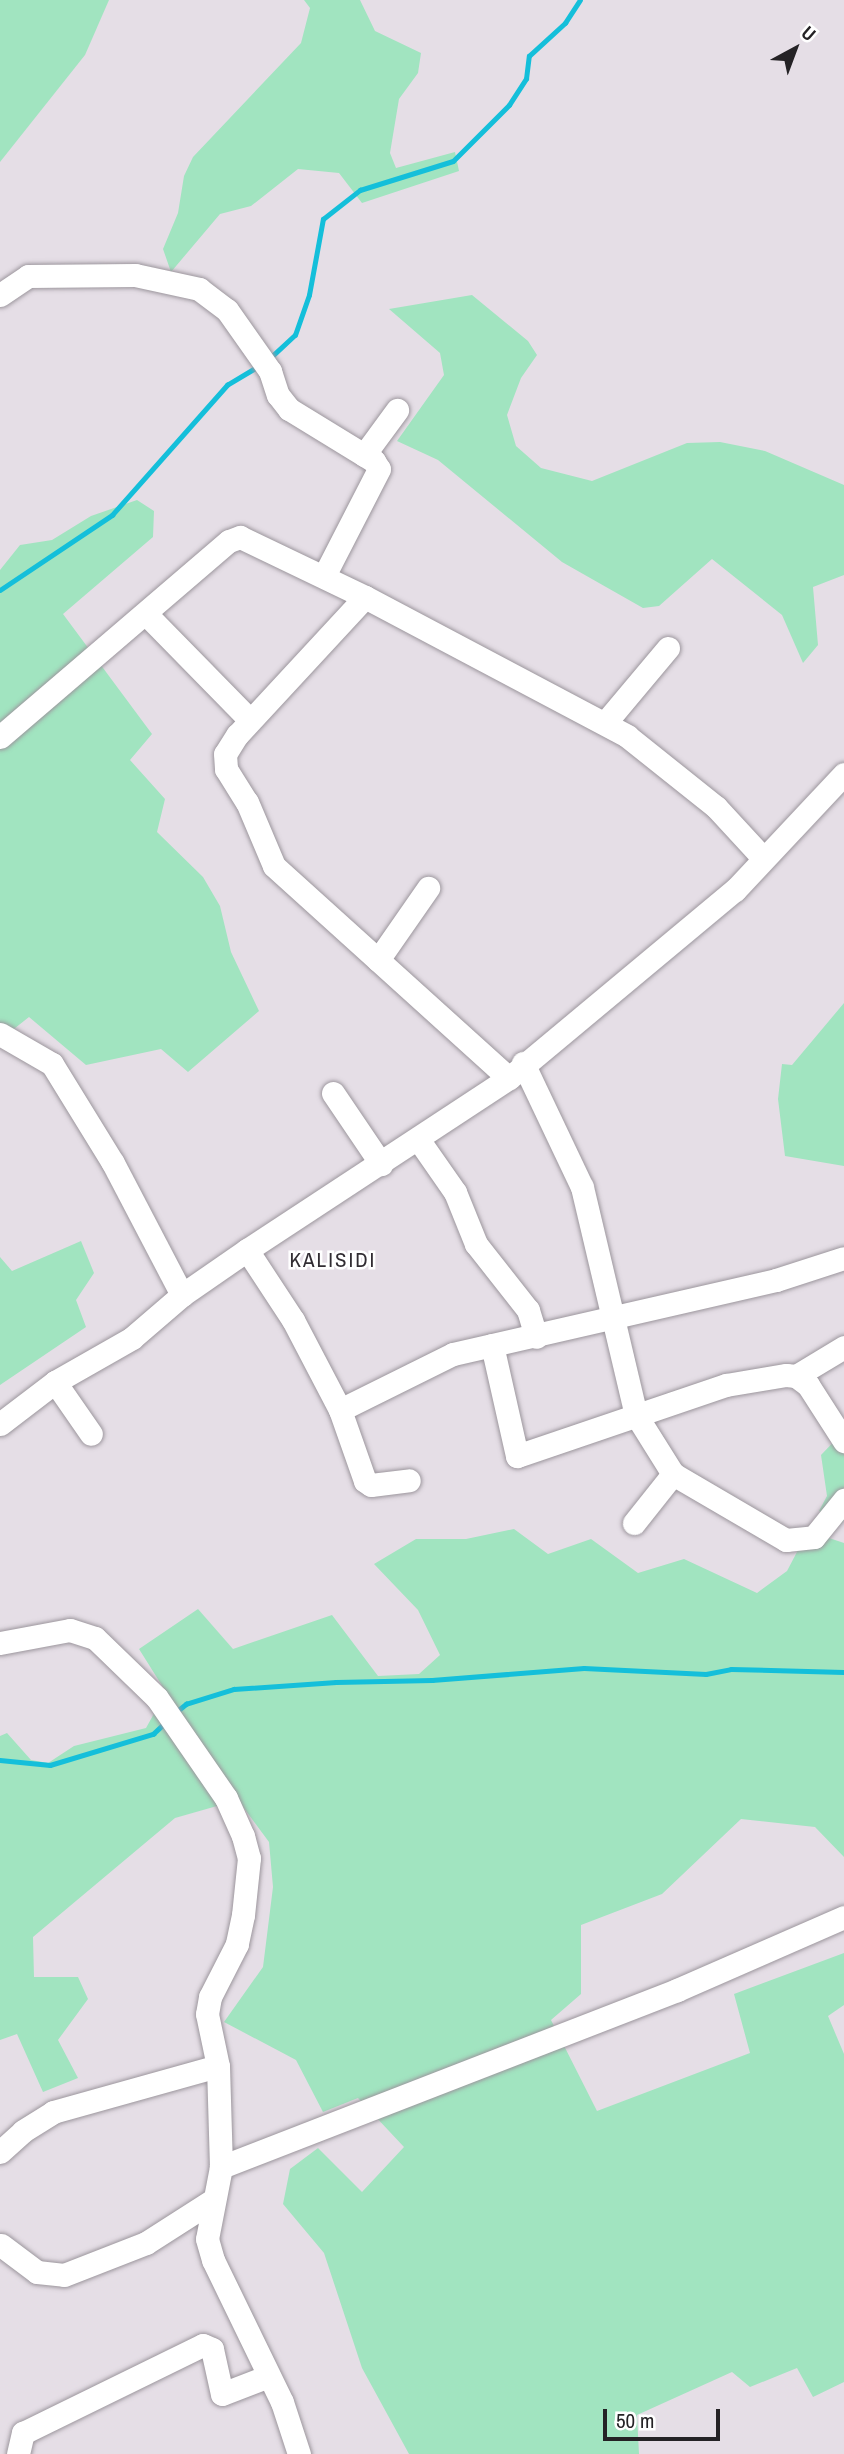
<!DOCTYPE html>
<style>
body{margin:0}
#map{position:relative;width:844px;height:2454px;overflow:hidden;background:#e5dee6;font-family:"Archivo Narrow",sans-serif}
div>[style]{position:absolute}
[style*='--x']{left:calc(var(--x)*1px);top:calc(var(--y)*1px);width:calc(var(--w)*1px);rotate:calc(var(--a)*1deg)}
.green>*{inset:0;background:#a1e4c0}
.stream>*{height:4.5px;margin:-2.25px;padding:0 2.25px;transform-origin:2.25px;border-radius:2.25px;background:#14bfda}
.roads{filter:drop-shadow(0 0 2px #9c969d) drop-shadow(0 0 2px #9c969d)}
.minor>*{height:23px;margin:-11.5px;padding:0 11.5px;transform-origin:11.5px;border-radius:11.5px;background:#fff}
span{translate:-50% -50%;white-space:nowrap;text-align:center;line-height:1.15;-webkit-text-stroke:5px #fff;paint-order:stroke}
.quarter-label{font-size:21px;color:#312c32;letter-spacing:2px}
.north{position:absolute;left:760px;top:14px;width:70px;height:70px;-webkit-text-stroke:5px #fff;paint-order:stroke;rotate:41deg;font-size:19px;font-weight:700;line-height:28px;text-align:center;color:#242225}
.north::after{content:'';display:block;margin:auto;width:24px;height:32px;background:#242225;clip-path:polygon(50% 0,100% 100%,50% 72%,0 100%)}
.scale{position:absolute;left:603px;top:2409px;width:117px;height:32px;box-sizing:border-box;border:4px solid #242225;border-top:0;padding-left:9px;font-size:21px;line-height:24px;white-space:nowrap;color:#242225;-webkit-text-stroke:5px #fff;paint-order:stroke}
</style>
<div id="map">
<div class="green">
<div style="clip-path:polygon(0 0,109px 0,85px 55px,0 162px)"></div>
<div style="clip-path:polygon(304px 0,360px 0,375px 31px,421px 53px,418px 73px,399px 99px,390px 153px,396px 168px,455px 152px,459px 171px,362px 203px,339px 173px,298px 169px,251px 206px,220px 214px,171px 272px,163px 249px,178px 213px,184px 176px,193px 157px,301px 43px,310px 8px)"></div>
<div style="clip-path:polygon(472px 295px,528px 341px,537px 355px,521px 378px,507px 415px,516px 446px,541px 468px,592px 481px,687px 443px,720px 442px,765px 451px,844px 485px,844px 575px,813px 587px,818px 645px,803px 663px,782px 615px,712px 559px,659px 606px,643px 608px,562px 562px,438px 460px,397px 441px,444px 375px,440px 353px,389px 309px)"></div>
<div style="clip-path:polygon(137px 500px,154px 511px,153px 537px,63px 614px,152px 734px,130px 760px,165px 799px,157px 832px,203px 877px,220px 906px,231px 952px,259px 1011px,188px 1072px,161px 1049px,86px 1065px,29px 1017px,0 1040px,0 570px,20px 545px,52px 540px,91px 516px)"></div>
<div style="clip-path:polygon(844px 1003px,844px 1166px,785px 1156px,778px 1099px,782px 1064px,792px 1065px)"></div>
<div style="clip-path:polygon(81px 1241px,94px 1273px,76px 1300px,86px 1327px,0 1385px,0 1257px,12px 1271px)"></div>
<div style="clip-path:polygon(844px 1431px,844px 1520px,841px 1524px,819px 1511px,827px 1496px,821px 1455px)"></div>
<div style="clip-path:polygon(514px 1529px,548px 1554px,591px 1539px,638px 1573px,684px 1559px,757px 1593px,787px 1571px,808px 1531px,844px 1543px,844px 1857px,815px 1827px,741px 1819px,662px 1894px,581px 1925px,581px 1994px,551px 2020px,597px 2111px,750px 2053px,734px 1994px,844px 1953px,844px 2005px,828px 2016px,844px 2054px,844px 2382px,813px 2397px,797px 2368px,750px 2387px,732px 2372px,637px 2415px,639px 2454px,409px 2454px,362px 2368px,324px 2253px,283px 2204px,290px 2169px,318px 2148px,362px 2192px,404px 2147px,358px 2098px,323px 2112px,296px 2060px,224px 2022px,263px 1967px,273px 1887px,269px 1842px,238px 1800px,175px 1818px,33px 1937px,34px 1977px,78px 1977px,88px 1999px,58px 2040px,78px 2078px,43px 2092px,17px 2034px,0 2040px,0 1736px,7px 1733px,31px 1760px,48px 1763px,74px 1746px,146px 1728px,166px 1692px,139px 1649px,198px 1609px,233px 1649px,332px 1615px,378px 1676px,419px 1674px,440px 1655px,418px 1610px,374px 1564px,416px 1539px,466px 1539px)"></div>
</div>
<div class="stream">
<div style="--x:269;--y:359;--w:35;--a:-43"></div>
<div style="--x:295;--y:335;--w:42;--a:-70.7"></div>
<div style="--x:309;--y:295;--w:77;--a:-79.6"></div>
<div style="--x:323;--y:219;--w:47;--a:-38.1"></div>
<div style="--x:360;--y:190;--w:97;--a:-17.3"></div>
<div style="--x:453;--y:161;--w:79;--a:-45"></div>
<div style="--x:509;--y:105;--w:31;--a:-57"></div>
<div style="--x:526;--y:79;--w:23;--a:-83"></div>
<div style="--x:529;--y:56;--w:49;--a:-42.5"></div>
<div style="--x:565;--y:23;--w:27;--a:-57"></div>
<div style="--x:0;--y:590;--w:135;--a:-33.8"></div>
<div style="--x:112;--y:515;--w:174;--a:-48.5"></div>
<div style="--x:227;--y:385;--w:37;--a:-31"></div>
<div style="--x:176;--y:1712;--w:13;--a:-39"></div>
<div style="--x:186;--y:1704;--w:50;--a:-17.4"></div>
<div style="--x:234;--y:1689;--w:102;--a:-3.9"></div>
<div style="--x:336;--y:1682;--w:96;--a:-1.2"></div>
<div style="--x:432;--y:1680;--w:152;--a:-4.5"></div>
<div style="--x:584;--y:1668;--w:122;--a:2.8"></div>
<div style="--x:706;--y:1674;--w:25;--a:-11"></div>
<div style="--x:731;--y:1669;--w:113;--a:1.5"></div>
<div style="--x:0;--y:1760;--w:50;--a:5.7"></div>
<div style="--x:50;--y:1765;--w:108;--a:-16.8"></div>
<div style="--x:153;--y:1734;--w:16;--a:-43"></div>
</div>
<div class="roads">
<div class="minor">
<div style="--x:0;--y:295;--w:34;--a:-34"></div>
<div style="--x:28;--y:276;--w:107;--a:-0.5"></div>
<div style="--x:135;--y:275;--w:66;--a:12.3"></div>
<div style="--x:199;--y:289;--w:35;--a:37"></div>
<div style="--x:227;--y:310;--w:75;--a:54.8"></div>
<div style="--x:270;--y:371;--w:25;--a:72"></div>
<div style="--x:278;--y:395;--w:18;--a:52"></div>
<div style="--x:289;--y:409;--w:100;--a:31.5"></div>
<div style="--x:374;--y:461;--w:9;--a:58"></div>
<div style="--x:379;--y:469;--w:120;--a:117.2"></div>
<div style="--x:364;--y:455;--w:56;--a:-53.7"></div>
<div style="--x:365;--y:597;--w:188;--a:132.8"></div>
<div style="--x:237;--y:735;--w:22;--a:122"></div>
<div style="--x:225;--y:754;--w:15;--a:86"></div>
<div style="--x:226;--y:769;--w:39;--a:58"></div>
<div style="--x:247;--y:802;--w:69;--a:67.1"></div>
<div style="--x:274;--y:866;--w:316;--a:42.1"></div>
<div style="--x:147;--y:615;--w:147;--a:45.6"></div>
<div style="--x:605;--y:723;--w:98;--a:-50"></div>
<div style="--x:0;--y:737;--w:301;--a:-40.6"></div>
<div style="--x:229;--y:541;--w:12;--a:-20"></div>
<div style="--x:240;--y:537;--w:139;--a:25.6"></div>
<div style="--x:365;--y:597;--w:297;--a:27.9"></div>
<div style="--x:627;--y:736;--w:114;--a:38.6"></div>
<div style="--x:716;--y:807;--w:69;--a:47.3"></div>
<div style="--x:378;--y:960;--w:88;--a:-55.2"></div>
<div style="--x:0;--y:1034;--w:60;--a:30"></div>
<div style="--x:52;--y:1064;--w:116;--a:58.4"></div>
<div style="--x:113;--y:1163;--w:149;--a:62.4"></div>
<div style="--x:523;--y:1063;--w:137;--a:64.6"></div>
<div style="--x:582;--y:1187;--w:234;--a:76.7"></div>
<div style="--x:636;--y:1415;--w:70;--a:57.9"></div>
<div style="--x:673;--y:1474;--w:131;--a:30.3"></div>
<div style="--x:786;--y:1540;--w:28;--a:-6"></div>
<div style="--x:814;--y:1537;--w:48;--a:-51"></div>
<div style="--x:333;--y:1093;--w:86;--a:55.9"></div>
<div style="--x:418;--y:1139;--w:65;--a:55.1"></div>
<div style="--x:455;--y:1192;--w:56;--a:68"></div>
<div style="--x:476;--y:1244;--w:84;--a:51.8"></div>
<div style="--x:528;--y:1310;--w:28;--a:73"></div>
<div style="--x:247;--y:1250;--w:84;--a:56.7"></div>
<div style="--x:293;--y:1320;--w:102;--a:62.4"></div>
<div style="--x:340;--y:1410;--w:75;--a:70.6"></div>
<div style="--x:365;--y:1481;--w:7;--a:34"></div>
<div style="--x:371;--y:1485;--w:38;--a:-7"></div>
<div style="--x:492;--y:1345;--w:114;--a:77.3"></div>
<div style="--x:517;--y:1456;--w:221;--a:-18.8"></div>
<div style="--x:726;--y:1385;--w:61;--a:-9.5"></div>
<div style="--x:786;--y:1375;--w:10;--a:6"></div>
<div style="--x:796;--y:1376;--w:15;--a:37"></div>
<div style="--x:808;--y:1385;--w:67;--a:57.3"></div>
<div style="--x:796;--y:1376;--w:56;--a:-31.1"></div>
<div style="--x:55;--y:1382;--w:63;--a:55.3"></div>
<div style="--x:340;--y:1410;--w:126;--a:-26.4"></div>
<div style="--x:453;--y:1354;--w:331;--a:-12.9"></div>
<div style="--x:776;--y:1280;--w:71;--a:-17.9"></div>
<div style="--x:0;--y:1424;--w:69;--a:-37.4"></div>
<div style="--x:55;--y:1382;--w:89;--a:-29.7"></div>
<div style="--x:132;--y:1338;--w:66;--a:-40.7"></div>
<div style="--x:182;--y:1295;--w:79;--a:-34.7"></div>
<div style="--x:247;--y:1250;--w:313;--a:-33.3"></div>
<div style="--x:509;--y:1078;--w:294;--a:-39.8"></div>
<div style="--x:735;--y:890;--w:159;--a:-46.8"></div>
<div style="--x:634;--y:1523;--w:63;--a:-51.5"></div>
<div style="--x:0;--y:1643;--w:71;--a:-10.5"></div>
<div style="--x:70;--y:1630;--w:26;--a:18"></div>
<div style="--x:95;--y:1638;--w:86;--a:44.1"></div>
<div style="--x:157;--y:1698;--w:121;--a:55.4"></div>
<div style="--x:226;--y:1798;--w:42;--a:65.9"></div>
<div style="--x:243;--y:1836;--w:23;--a:75"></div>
<div style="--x:249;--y:1858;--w:57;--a:96"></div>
<div style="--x:243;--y:1915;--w:30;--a:102"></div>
<div style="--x:237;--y:1944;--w:59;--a:117"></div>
<div style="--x:210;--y:1997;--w:17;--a:100"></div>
<div style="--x:207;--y:2014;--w:53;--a:78.1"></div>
<div style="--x:218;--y:2066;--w:101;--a:88.3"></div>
<div style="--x:221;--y:2167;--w:73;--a:101"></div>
<div style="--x:207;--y:2239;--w:22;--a:74"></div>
<div style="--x:213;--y:2260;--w:158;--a:64.1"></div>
<div style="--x:282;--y:2402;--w:55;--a:71.9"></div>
<div style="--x:0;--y:2152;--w:31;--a:-42"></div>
<div style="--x:23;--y:2131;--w:36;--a:-32"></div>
<div style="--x:53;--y:2112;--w:171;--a:-15.6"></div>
<div style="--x:221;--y:2167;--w:489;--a:-21.2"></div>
<div style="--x:677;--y:1990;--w:182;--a:-23.6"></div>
<div style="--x:1;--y:2245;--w:45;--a:36.9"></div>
<div style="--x:37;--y:2272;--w:27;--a:6"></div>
<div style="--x:64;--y:2275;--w:88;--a:-21.3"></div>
<div style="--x:146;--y:2243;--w:76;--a:-32.6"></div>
<div style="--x:18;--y:2454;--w:22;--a:-77"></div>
<div style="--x:23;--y:2433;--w:200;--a:-26.1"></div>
<div style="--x:203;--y:2345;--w:10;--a:24"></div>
<div style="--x:212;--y:2349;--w:46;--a:77.5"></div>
<div style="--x:222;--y:2394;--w:50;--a:-21"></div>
</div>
</div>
<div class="quarter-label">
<span style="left:333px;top:1260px">KALISIDI</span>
</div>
<div class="north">U</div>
<div class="scale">50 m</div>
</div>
